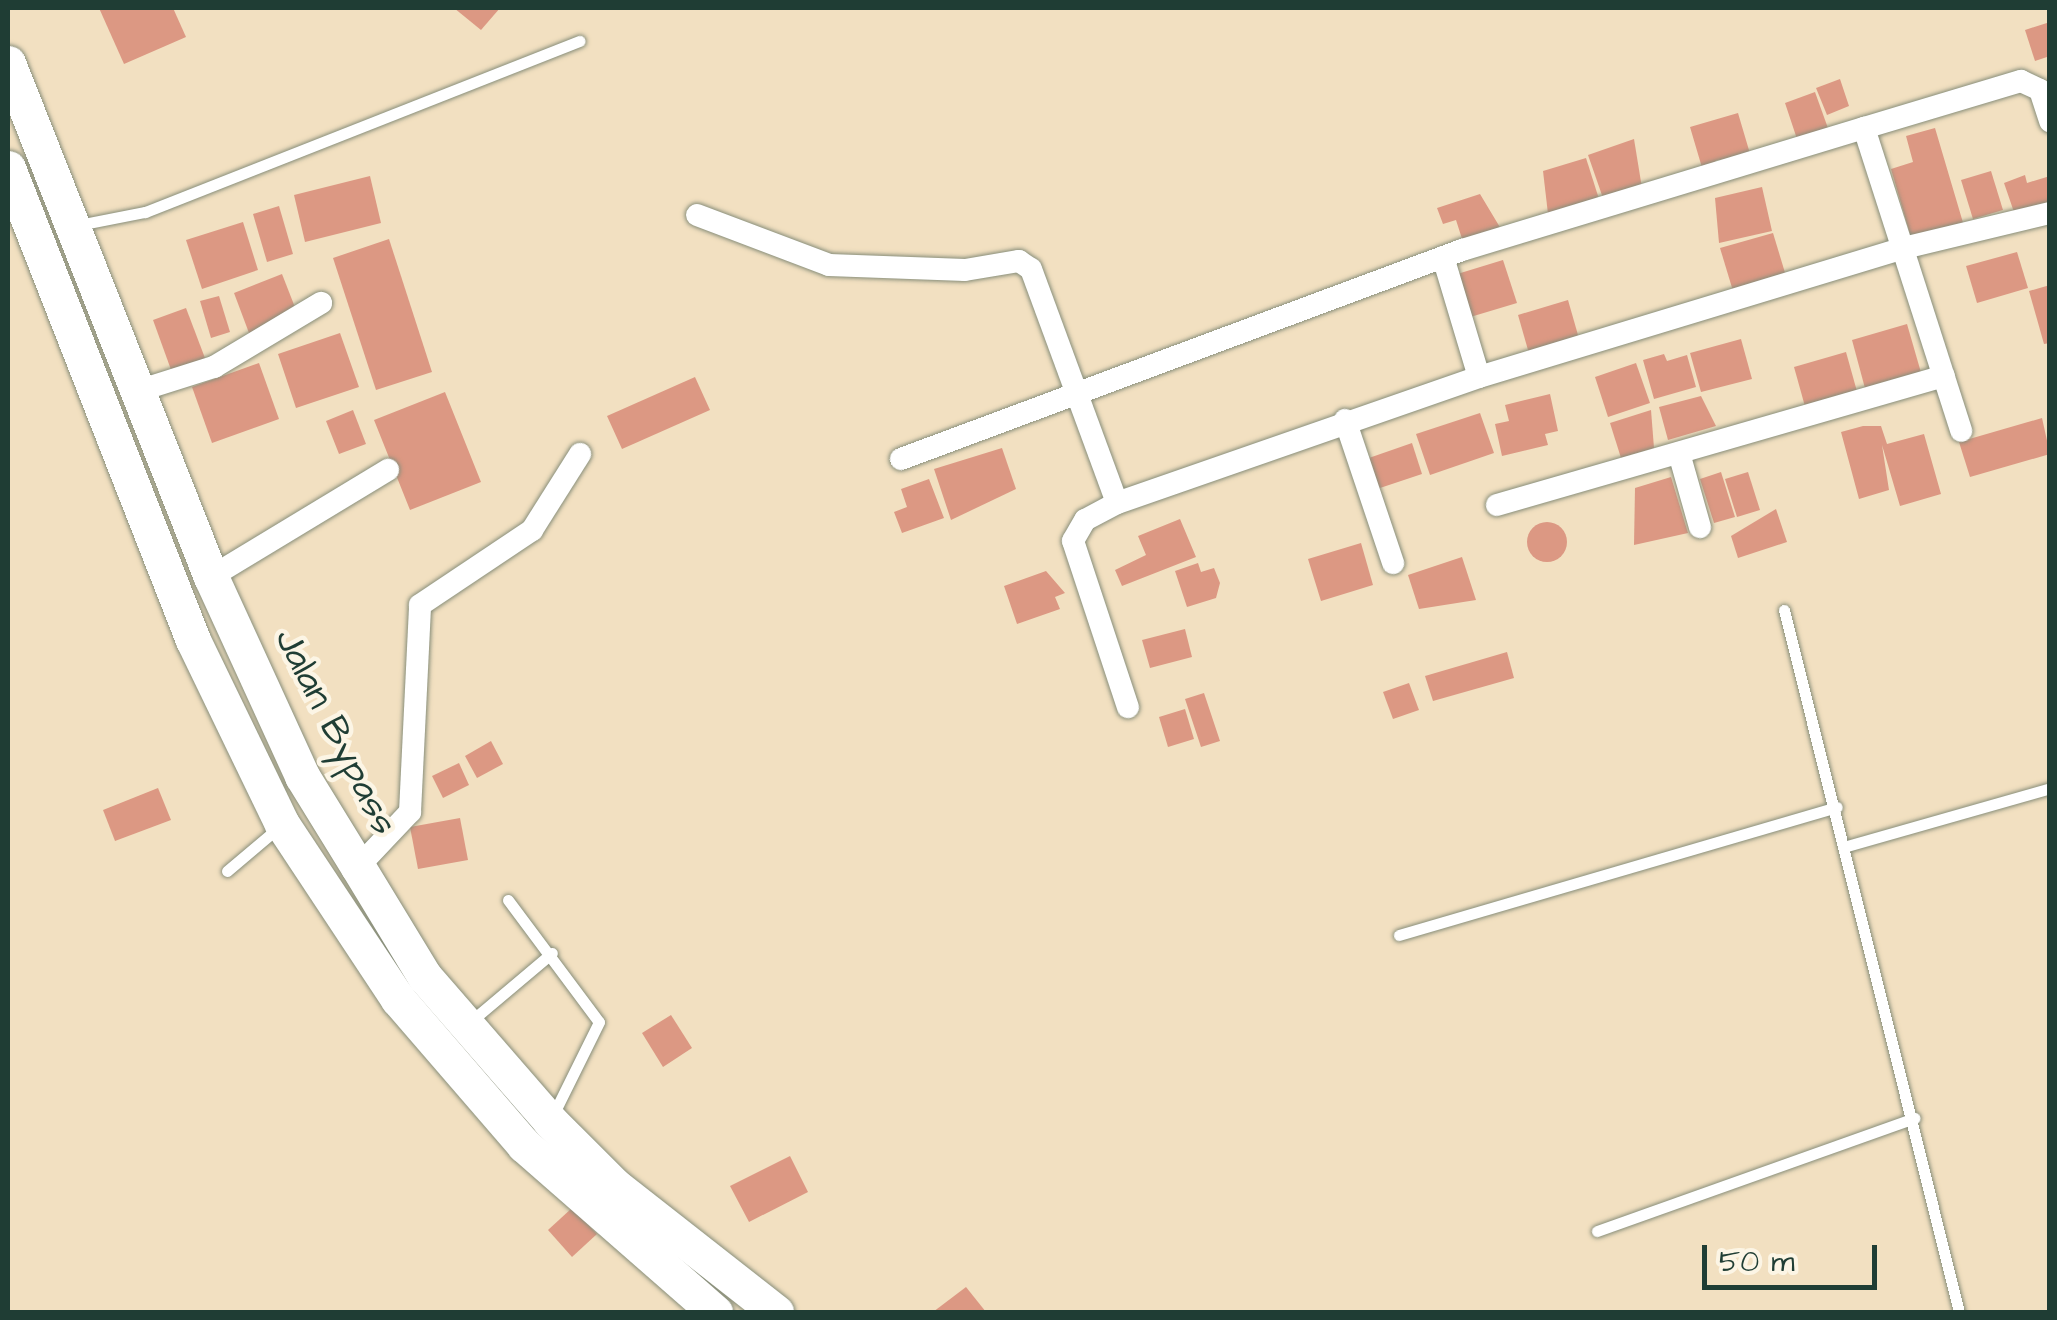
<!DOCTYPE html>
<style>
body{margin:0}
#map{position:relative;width:2057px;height:1320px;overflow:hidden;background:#f2e0c1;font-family:"Architects Daughter",sans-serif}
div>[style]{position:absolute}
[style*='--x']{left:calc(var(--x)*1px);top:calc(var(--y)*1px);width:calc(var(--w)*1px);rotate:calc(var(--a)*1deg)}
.building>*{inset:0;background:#dc9883}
.round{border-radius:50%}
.roads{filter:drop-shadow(0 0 2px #888e7a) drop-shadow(0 0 2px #888e7a)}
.service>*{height:11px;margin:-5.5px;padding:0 5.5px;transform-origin:5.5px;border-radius:5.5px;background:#fff}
.minor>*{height:22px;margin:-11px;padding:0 11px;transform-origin:11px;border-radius:11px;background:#fff}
.trunk>*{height:35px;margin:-17.5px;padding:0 17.5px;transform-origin:17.5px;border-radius:17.5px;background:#fff}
span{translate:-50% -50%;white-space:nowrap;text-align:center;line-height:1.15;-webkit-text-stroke:9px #fcf5e5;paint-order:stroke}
.street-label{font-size:38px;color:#1f3d34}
.frame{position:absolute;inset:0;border:10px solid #1f3d34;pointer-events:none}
.scale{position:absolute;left:1702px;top:1245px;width:175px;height:45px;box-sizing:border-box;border:5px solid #1f3d34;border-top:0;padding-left:12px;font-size:30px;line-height:35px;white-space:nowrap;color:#1f3d34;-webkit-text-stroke:8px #fcf5e5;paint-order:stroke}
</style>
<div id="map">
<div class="building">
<div style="clip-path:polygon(99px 8px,173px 8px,186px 37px,124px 64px)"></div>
<div style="clip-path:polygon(454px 8px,500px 8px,481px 30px)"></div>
<div style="clip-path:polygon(2050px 22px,2050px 56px,2035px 61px,2025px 30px)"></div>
<div style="clip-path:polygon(1840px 79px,1849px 106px,1827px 115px,1816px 88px)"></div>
<div style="clip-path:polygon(1815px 92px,1829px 131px,1798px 142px,1785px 103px)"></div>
<div style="clip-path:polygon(1738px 113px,1751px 157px,1717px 160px,1703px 171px,1690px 127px)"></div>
<div style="clip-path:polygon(1935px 128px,1964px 226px,1912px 241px,1891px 169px,1913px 162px,1906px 136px)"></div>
<div style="clip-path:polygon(1634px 139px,1642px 188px,1604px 201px,1588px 155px)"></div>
<div style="clip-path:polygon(1586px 158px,1599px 199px,1548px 214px,1543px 171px)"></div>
<div style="clip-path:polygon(1991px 171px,2003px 210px,1973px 219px,1961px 180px)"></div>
<div style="clip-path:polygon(2025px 175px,2027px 183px,2050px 176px,2050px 204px,2015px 215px,2004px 183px)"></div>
<div style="clip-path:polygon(370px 176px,381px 223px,305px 242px,294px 195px)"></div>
<div style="clip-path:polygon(1762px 187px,1772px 231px,1719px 243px,1715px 198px)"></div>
<div style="clip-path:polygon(1480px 194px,1501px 229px,1463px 242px,1456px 220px,1443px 224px,1437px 208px)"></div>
<div style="clip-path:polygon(279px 206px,293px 254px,267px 262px,253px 214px)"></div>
<div style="clip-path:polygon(243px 222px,258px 270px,202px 289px,186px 240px)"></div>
<div style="clip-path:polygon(1773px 233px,1786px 276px,1733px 291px,1720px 248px)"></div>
<div style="clip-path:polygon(389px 239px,432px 372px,376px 390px,333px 258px)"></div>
<div style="clip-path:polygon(2017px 252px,2028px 288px,1977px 303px,1966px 266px)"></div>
<div style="clip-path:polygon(1503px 260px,1517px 303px,1467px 318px,1454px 275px)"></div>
<div style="clip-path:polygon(282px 274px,298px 315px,249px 333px,234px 293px)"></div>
<div style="clip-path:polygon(2050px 285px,2050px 343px,2044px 344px,2029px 291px)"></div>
<div style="clip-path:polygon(219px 296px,230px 332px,211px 338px,200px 301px)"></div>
<div style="clip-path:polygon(1568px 300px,1580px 342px,1530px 357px,1518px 315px)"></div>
<div style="clip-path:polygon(186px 308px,208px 366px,174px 378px,153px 320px)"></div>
<div style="clip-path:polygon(1907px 324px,1922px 376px,1866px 392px,1852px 340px)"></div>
<div style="clip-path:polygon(340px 333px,359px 387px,296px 408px,278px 354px)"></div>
<div style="clip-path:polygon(1741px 339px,1752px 379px,1701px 392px,1690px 353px)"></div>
<div style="clip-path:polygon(1846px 352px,1858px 395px,1806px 410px,1794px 367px)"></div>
<div style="clip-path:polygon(1664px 354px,1667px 361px,1687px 355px,1696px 387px,1654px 399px,1643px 360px)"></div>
<div style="clip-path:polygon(259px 363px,279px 419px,212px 443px,192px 387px)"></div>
<div style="clip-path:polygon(1636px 363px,1650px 403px,1608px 417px,1595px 377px)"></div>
<div style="clip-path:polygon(695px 377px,710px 410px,622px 449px,607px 416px)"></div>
<div style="clip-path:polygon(445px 392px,481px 482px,410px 510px,374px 420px)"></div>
<div style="clip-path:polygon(1550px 394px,1558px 431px,1545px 434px,1548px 445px,1502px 456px,1495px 424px,1509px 421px,1505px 405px)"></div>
<div style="clip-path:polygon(1701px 396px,1716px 426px,1668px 440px,1659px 407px)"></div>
<div style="clip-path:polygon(353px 410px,366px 444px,339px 454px,326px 421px)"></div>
<div style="clip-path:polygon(1651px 410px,1654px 448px,1621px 458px,1610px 423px)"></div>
<div style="clip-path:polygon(1480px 413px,1494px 453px,1430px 475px,1416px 434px)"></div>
<div style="clip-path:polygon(2042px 418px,2050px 454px,1970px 477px,1959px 442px)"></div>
<div style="clip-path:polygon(1863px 426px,1881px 426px,1887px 444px,1924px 434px,1941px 494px,1900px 506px,1882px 445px,1889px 490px,1859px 499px,1841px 432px)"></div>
<div style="clip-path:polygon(1412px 443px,1422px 474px,1377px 489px,1366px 459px)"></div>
<div style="clip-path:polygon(1002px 448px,1016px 489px,951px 520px,934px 469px)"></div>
<div style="clip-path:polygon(1721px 472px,1735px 517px,1714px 523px,1700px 479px)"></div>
<div style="clip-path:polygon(1748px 472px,1760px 510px,1737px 517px,1725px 479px)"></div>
<div style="clip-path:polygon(1671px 477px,1688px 533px,1634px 545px,1635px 488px)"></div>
<div style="clip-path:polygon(929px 479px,944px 518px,902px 533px,894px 512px,907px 507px,901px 489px)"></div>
<div style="clip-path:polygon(1776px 509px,1787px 542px,1738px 558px,1731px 536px)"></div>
<div style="clip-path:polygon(1180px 519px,1196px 557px,1122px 586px,1115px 570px,1146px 555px,1138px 536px)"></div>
<div class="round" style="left:1527px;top:522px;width:40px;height:40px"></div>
<div style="clip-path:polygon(1361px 543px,1373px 585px,1321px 601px,1308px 559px)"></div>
<div style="clip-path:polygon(1462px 557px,1476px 600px,1419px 609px,1408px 575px)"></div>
<div style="clip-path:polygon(1198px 563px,1201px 572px,1214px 568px,1220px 583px,1216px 598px,1187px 607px,1175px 571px)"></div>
<div style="clip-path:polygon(1046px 571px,1065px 593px,1055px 597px,1060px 609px,1017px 624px,1004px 586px)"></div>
<div style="clip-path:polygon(1185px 629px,1192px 657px,1150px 668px,1142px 640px)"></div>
<div style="clip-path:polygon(1507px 652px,1514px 678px,1433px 701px,1425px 676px)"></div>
<div style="clip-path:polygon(1409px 683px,1419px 710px,1393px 719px,1383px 692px)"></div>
<div style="clip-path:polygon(1204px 693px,1220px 741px,1201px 747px,1185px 699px)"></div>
<div style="clip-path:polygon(1185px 709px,1194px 739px,1168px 747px,1159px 717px)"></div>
<div style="clip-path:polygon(491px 741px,503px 764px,477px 778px,465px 756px)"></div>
<div style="clip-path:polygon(459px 763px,469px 785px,443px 798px,432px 776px)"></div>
<div style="clip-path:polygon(158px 788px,171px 820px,115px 841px,103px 810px)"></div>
<div style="clip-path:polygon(460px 818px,468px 860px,418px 869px,410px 827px)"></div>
<div style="clip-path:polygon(671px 1015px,692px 1048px,663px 1067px,642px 1033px)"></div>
<div style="clip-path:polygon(790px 1156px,808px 1192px,749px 1222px,730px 1186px)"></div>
<div style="clip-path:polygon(572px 1208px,597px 1234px,572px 1257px,548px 1230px)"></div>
<div style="clip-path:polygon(966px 1287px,986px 1312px,933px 1312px)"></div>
</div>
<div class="roads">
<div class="service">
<div style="--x:78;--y:225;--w:68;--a:-11"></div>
<div style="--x:145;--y:212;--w:467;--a:-21.5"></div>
<div style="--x:1784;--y:610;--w:723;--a:76"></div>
<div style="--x:1847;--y:846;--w:211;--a:-15.9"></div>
<div style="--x:227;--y:871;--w:68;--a:-40.2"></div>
<div style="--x:508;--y:900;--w:152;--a:53.3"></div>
<div style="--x:599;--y:1022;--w:106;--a:116.3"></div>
<div style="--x:1399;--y:935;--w:456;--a:-16.3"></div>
<div style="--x:470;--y:1022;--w:107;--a:-40.1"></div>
<div style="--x:1597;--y:1231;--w:337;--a:-19.6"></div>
</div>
<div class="minor">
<div style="--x:1864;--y:128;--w:164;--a:-16.7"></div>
<div style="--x:2021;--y:81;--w:21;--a:25"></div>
<div style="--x:2040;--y:90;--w:33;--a:72"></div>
<div style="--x:697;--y:215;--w:141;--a:20.7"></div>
<div style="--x:829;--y:265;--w:136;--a:2.1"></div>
<div style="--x:965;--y:270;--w:55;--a:-9.5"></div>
<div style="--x:1019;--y:261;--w:14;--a:34"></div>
<div style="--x:1031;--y:269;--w:249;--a:69.8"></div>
<div style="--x:1117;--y:503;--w:383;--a:-19.2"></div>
<div style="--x:1479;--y:377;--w:444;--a:-16.9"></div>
<div style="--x:1904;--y:248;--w:150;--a:-13.5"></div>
<div style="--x:1443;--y:257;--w:125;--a:73.3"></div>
<div style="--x:141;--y:390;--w:77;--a:-17.5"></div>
<div style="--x:214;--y:367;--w:125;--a:-30.9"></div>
<div style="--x:1345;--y:420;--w:151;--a:71.4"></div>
<div style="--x:1679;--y:453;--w:77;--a:74.2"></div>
<div style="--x:901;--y:459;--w:599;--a:-20.43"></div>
<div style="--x:1462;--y:250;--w:420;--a:-16.9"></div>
<div style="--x:1864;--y:128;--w:318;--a:72.2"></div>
<div style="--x:1117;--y:503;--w:36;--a:152"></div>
<div style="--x:1085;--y:520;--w:24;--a:120"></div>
<div style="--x:1073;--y:541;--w:175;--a:71.7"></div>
<div style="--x:1497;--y:505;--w:465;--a:-16.1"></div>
<div style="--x:211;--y:577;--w:207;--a:-31.2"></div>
<div style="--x:358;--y:867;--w:76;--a:-46.6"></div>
<div style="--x:410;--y:812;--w:207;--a:-87.2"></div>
<div style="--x:420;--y:605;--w:135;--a:-33.8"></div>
<div style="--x:532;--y:530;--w:90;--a:-57.7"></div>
</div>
<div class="trunk">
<div style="--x:8;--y:63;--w:553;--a:68.45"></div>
<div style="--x:211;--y:577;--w:219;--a:65.4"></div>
<div style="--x:302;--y:776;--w:107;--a:58.4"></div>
<div style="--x:358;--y:867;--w:129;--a:58.7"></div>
<div style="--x:425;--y:977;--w:191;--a:49"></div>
<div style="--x:550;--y:1121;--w:91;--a:45"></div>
<div style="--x:614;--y:1185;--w:206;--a:38.1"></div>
<div style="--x:8;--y:168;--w:507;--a:68.6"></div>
<div style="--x:193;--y:640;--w:204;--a:64.2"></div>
<div style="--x:282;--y:824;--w:210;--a:56.5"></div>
<div style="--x:398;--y:999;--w:193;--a:49.2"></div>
<div style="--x:524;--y:1145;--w:254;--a:41.2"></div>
</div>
</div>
<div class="street-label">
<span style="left:335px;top:732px;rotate:63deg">Jalan Bypass</span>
</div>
<div class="frame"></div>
<div class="scale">50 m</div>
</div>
